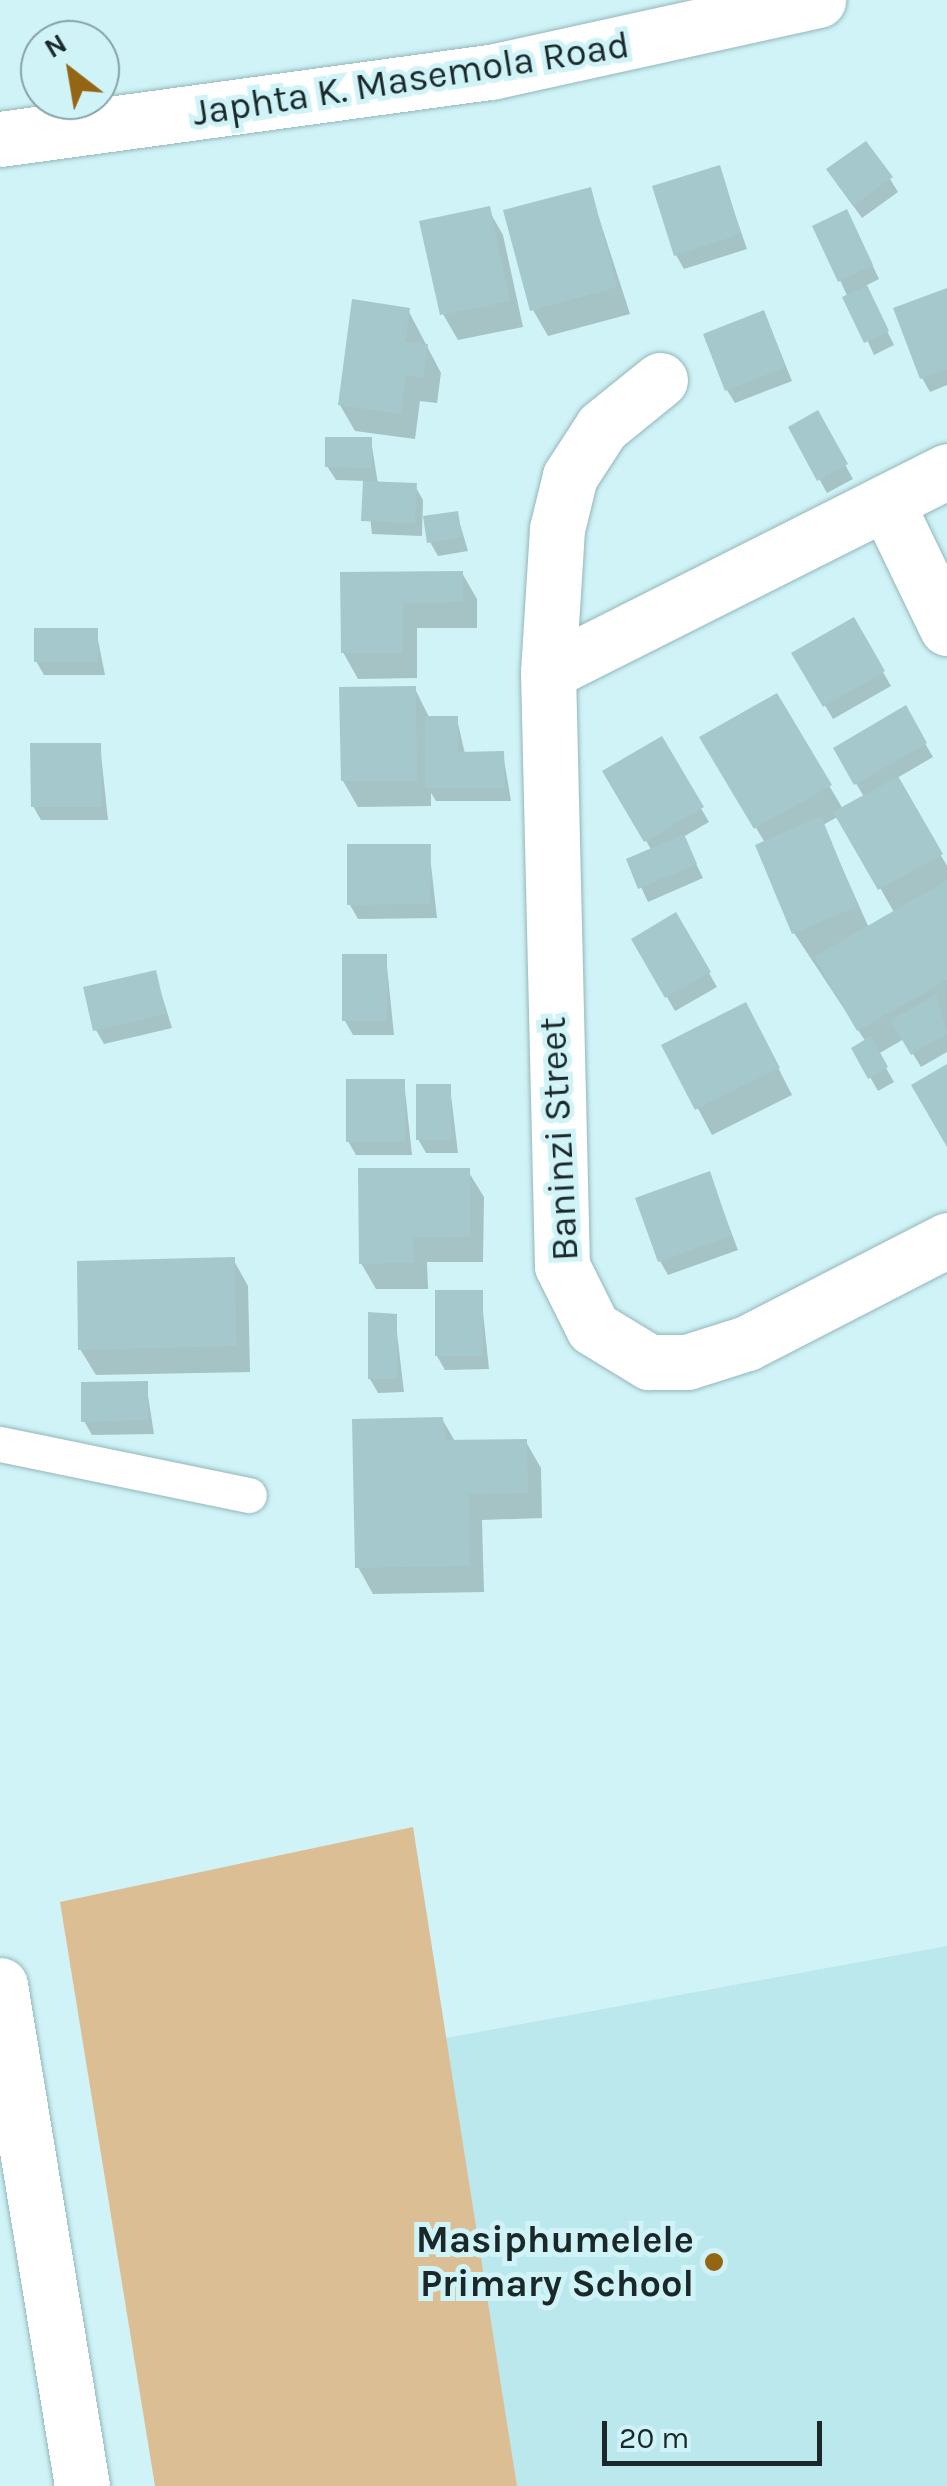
<!DOCTYPE html>
<style>
body{margin:0}
#map{position:relative;width:947px;height:2486px;overflow:hidden;background:#cff3f7;font-family:Karla,sans-serif}
div>[style]{position:absolute}
[style*='--x']{left:calc(var(--x)*1px);top:calc(var(--y)*1px);width:calc(var(--w)*1px);rotate:calc(var(--a)*1deg)}
.built>*{inset:0;background:#bbe8ed}
.green>*{inset:0;background:#dcbe95}
.shadow>*{inset:0;background:#0003}
.building>*{inset:0;background:#a5c8cc}
.roads{filter:drop-shadow(0 0 2px #94b6ba) drop-shadow(0 0 2px #94b6ba)}
.lane>*{height:35px;margin:-17.5px;padding:0 17.5px;transform-origin:17.5px;border-radius:17.5px;background:#fff}
.street>*{height:55px;margin:-27.5px;padding:0 27.5px;transform-origin:27.5px;border-radius:27.5px;background:#fff}
.secondary>*{height:55px;margin:-27.5px;padding:0 27.5px;transform-origin:27.5px;border-radius:27.5px;background:#fff}
.dots>*{width:28px;height:28px;translate:-50% -50%;box-sizing:border-box;border:5px solid #cff3f7;border-radius:50%}
span{translate:-50% -50%;white-space:nowrap;text-align:center;line-height:1.15;-webkit-text-stroke:10px #cff3f7;paint-order:stroke}
.street-label{font-size:38px;color:#1b282a}
.poi-label{font-size:38px;color:#1b282a;font-weight:700}
.right{translate:-100% -50%;text-align:right}
.north{position:absolute;left:20px;top:20px;width:100px;height:100px;box-sizing:border-box;background:#cff3f7;border:2px solid #87a2a5;border-radius:50%;rotate:329deg;font-size:28px;font-weight:700;line-height:40px;text-align:center;color:#1b282a}
.north::after{content:'';display:block;margin:auto;width:35px;height:45px;background:#946614;clip-path:polygon(50% 0,100% 100%,50% 72%,0 100%)}
.scale{position:absolute;left:602px;top:2421px;width:220px;height:45px;box-sizing:border-box;border:5px solid #1b282a;border-top:0;padding-left:12px;font-size:30px;line-height:35px;white-space:nowrap;color:#1b282a;-webkit-text-stroke:8px #cff3f7;paint-order:stroke}
</style>
<div id="map">
<div class="built">
<div style="clip-path:polygon(947px 1946px,947px 2486px,517px 2486px,446px 2038px)"></div>
</div>
<div class="green">
<div style="clip-path:polygon(413px 1827px,517px 2486px,155px 2486px,60px 1902px)"></div>
</div>
<div class="shadow">
<div style="clip-path:polygon(719px 168px,747px 249px,684px 269px,676px 255px)"></div>
<div style="clip-path:polygon(890px 179px,898px 192px,862px 218px,837px 183px)"></div>
<div style="clip-path:polygon(590px 190px,630px 314px,548px 336px,533px 310px)"></div>
<div style="clip-path:polygon(488px 209px,503px 235px,523px 327px,458px 340px,443px 314px)"></div>
<div style="clip-path:polygon(854px 226px,879px 279px,865px 286px,894px 345px,874px 355px,840px 280px)"></div>
<div style="clip-path:polygon(947px 290px,947px 385px,930px 392px,922px 378px)"></div>
<div style="clip-path:polygon(408px 310px,441px 373px,437px 403px,420px 401px,415px 439px,355px 431px,340px 405px)"></div>
<div style="clip-path:polygon(770px 327px,792px 381px,735px 403px,727px 390px)"></div>
<div style="clip-path:polygon(817px 414px,853px 479px,827px 493px,791px 428px)"></div>
<div style="clip-path:polygon(371px 440px,378px 484px,415px 486px,423px 500px,422px 536px,372px 534px,366px 481px,336px 480px,327px 466px)"></div>
<div style="clip-path:polygon(457px 514px,468px 551px,438px 556px,430px 542px)"></div>
<div style="clip-path:polygon(462px 573px,477px 599px,477px 628px,417px 628px,417px 678px,358px 679px,343px 652px,343px 574px)"></div>
<div style="clip-path:polygon(853px 620px,891px 686px,833px 719px,795px 654px)"></div>
<div style="clip-path:polygon(96px 630px,105px 675px,44px 675px,36px 661px)"></div>
<div style="clip-path:polygon(415px 689px,430px 719px,457px 719px,465px 754px,503px 754px,511px 801px,436px 801px,431px 793px,431px 806px,358px 807px,343px 781px)"></div>
<div style="clip-path:polygon(evenodd,776px 696px,843px 809px,864px 797px,836px 749px,905px 709px,933px 757px,897px 778px,947px 866px,947px 1052px,921px 1067px,904px 1039px,878px 1054px,894px 1082px,878px 1091px,854px 1049px,866px 1042px,794px 933px,765px 843px,703px 738px,776px 696px,839px 816px,895px 914px,869px 928px,823px 825px,839px 816px)"></div>
<div style="clip-path:polygon(661px 740px,709px 822px,683px 837px,703px 878px,648px 902px,629px 861px,652px 851px,606px 772px)"></div>
<div style="clip-path:polygon(100px 745px,108px 820px,41px 820px,33px 806px)"></div>
<div style="clip-path:polygon(429px 847px,437px 918px,358px 919px,350px 905px)"></div>
<div style="clip-path:polygon(676px 915px,717px 987px,675px 1011px,634px 940px)"></div>
<div style="clip-path:polygon(386px 957px,394px 1035px,353px 1035px,345px 1021px)"></div>
<div style="clip-path:polygon(155px 973px,172px 1028px,104px 1044px,96px 1030px)"></div>
<div style="clip-path:polygon(760px 1032px,792px 1095px,712px 1135px,665px 1046px)"></div>
<div style="clip-path:polygon(404px 1081px,412px 1155px,356px 1155px,348px 1141px)"></div>
<div style="clip-path:polygon(450px 1087px,458px 1153px,426px 1153px,418px 1139px)"></div>
<div style="clip-path:polygon(468px 1171px,484px 1197px,483px 1262px,427px 1262px,428px 1289px,376px 1289px,361px 1263px)"></div>
<div style="clip-path:polygon(709px 1174px,738px 1250px,668px 1275px,660px 1261px)"></div>
<div style="clip-path:polygon(233px 1259px,248px 1286px,250px 1372px,96px 1375px,80px 1349px)"></div>
<div style="clip-path:polygon(481px 1293px,489px 1369px,445px 1370px,437px 1356px)"></div>
<div style="clip-path:polygon(395px 1316px,404px 1392px,378px 1393px,370px 1379px)"></div>
<div style="clip-path:polygon(146px 1383px,154px 1434px,92px 1435px,84px 1421px)"></div>
<div style="clip-path:polygon(442px 1419px,456px 1443px,526px 1442px,541px 1468px,542px 1518px,482px 1520px,484px 1592px,373px 1594px,358px 1567px)"></div>
</div>
<div class="building">
<div style="clip-path:polygon(866px 141px,893px 177px,853px 206px,826px 169px)"></div>
<div style="clip-path:polygon(720px 165px,741px 234px,674px 256px,652px 186px)"></div>
<div style="clip-path:polygon(591px 187px,617px 287px,530px 311px,503px 210px)"></div>
<div style="clip-path:polygon(490px 206px,510px 301px,440px 315px,419px 221px)"></div>
<div style="clip-path:polygon(847px 209px,873px 265px,838px 282px,812px 226px)"></div>
<div style="clip-path:polygon(867px 285px,889px 331px,864px 343px,842px 297px)"></div>
<div style="clip-path:polygon(947px 288px,947px 369px,920px 379px,893px 308px)"></div>
<div style="clip-path:polygon(352px 299px,410px 308px,405px 342px,428px 344px,423px 378px,406px 375px,401px 414px,338px 405px)"></div>
<div style="clip-path:polygon(764px 310px,786px 367px,725px 391px,703px 334px)"></div>
<div style="clip-path:polygon(818px 410px,848px 464px,817px 481px,788px 427px)"></div>
<div style="clip-path:polygon(325px 437px,372px 437px,372px 468px,325px 467px)"></div>
<div style="clip-path:polygon(363px 481px,417px 483px,415px 523px,361px 521px)"></div>
<div style="clip-path:polygon(458px 511px,462px 537px,427px 543px,423px 516px)"></div>
<div style="clip-path:polygon(463px 571px,463px 602px,403px 603px,403px 653px,341px 653px,340px 572px)"></div>
<div style="clip-path:polygon(854px 617px,885px 671px,823px 707px,791px 653px)"></div>
<div style="clip-path:polygon(34px 628px,98px 628px,98px 662px,34px 662px)"></div>
<div style="clip-path:polygon(416px 686px,417px 781px,341px 781px,339px 687px)"></div>
<div style="clip-path:polygon(777px 693px,832px 785px,754px 829px,699px 737px)"></div>
<div style="clip-path:polygon(906px 705px,927px 743px,854px 785px,833px 748px)"></div>
<div style="clip-path:polygon(425px 716px,458px 716px,458px 752px,504px 751px,505px 788px,425px 788px)"></div>
<div style="clip-path:polygon(662px 736px,704px 807px,644px 842px,602px 771px)"></div>
<div style="clip-path:polygon(30px 743px,101px 743px,102px 807px,31px 807px)"></div>
<div style="clip-path:polygon(898px 776px,943px 854px,878px 890px,833px 812px)"></div>
<div style="clip-path:polygon(821px 816px,858px 906px,792px 934px,755px 845px)"></div>
<div style="clip-path:polygon(684px 834px,697px 864px,638px 889px,626px 859px)"></div>
<div style="clip-path:polygon(347px 844px,431px 844px,430px 904px,347px 905px)"></div>
<div style="clip-path:polygon(947px 880px,947px 980px,857px 1031px,814px 957px)"></div>
<div style="clip-path:polygon(676px 912px,711px 972px,665px 998px,631px 939px)"></div>
<div style="clip-path:polygon(342px 954px,387px 954px,387px 1021px,342px 1021px)"></div>
<div style="clip-path:polygon(156px 970px,166px 1014px,93px 1031px,83px 987px)"></div>
<div style="clip-path:polygon(936px 994px,947px 1034px,911px 1055px,891px 1021px)"></div>
<div style="clip-path:polygon(746px 1002px,780px 1068px,695px 1110px,661px 1045px)"></div>
<div style="clip-path:polygon(871px 1036px,888px 1067px,868px 1079px,851px 1048px)"></div>
<div style="clip-path:polygon(947px 1064px,947px 1147px,911px 1085px)"></div>
<div style="clip-path:polygon(346px 1079px,405px 1079px,405px 1142px,346px 1142px)"></div>
<div style="clip-path:polygon(416px 1084px,451px 1084px,451px 1140px,416px 1140px)"></div>
<div style="clip-path:polygon(358px 1168px,470px 1168px,470px 1237px,413px 1237px,414px 1263px,359px 1264px)"></div>
<div style="clip-path:polygon(710px 1171px,732px 1236px,658px 1262px,635px 1198px)"></div>
<div style="clip-path:polygon(235px 1257px,236px 1346px,78px 1350px,77px 1261px)"></div>
<div style="clip-path:polygon(435px 1290px,483px 1290px,483px 1356px,435px 1356px)"></div>
<div style="clip-path:polygon(368px 1312px,397px 1314px,397px 1379px,368px 1379px)"></div>
<div style="clip-path:polygon(148px 1381px,148px 1420px,81px 1422px,81px 1382px)"></div>
<div style="clip-path:polygon(443px 1417px,445px 1440px,527px 1439px,528px 1493px,469px 1494px,470px 1566px,355px 1568px,352px 1419px)"></div>
</div>
<div class="roads">
<div class="lane">
<div style="--x:0;--y:1444;--w:254;--a:11.6"></div>
</div>
<div class="street">
<div style="--x:660;--y:380;--w:75;--a:141"></div>
<div style="--x:602;--y:427;--w:59;--a:123.1"></div>
<div style="--x:570;--y:476;--w:55;--a:103.8"></div>
<div style="--x:557;--y:529;--w:143;--a:93.6"></div>
<div style="--x:548;--y:672;--w:594;--a:88.65"></div>
<div style="--x:562;--y:1266;--w:69;--a:63.4"></div>
<div style="--x:593;--y:1328;--w:66;--a:31.3"></div>
<div style="--x:649;--y:1362;--w:38;--a:0"></div>
<div style="--x:687;--y:1362;--w:63;--a:-17.6"></div>
<div style="--x:747;--y:1343;--w:225;--a:-27.2"></div>
<div style="--x:886;--y:502;--w:140;--a:64.2"></div>
<div style="--x:548;--y:672;--w:447;--a:-26.7"></div>
<div style="--x:0;--y:1985;--w:508;--a:80.7"></div>
</div>
<div class="secondary">
<div style="--x:0;--y:139;--w:496;--a:-7.8"></div>
<div style="--x:491;--y:72;--w:335;--a:-12.4"></div>
</div>
</div>
<div class="dots">
<div style="left:714px;top:2262px;background:#946614"></div>
</div>
<div class="street-label">
<span style="left:411px;top:79px;rotate:-9deg">Japhta K. Masemola Road</span>
<span style="left:559px;top:1139px;rotate:-93deg">Baninzi Street</span>
</div>
<div class="poi-label">
<span class="right" style="left:694px;top:2262px">Masiphumelele<br>Primary School</span>
</div>
<div class="north">N</div>
<div class="scale">20 m</div>
</div>
